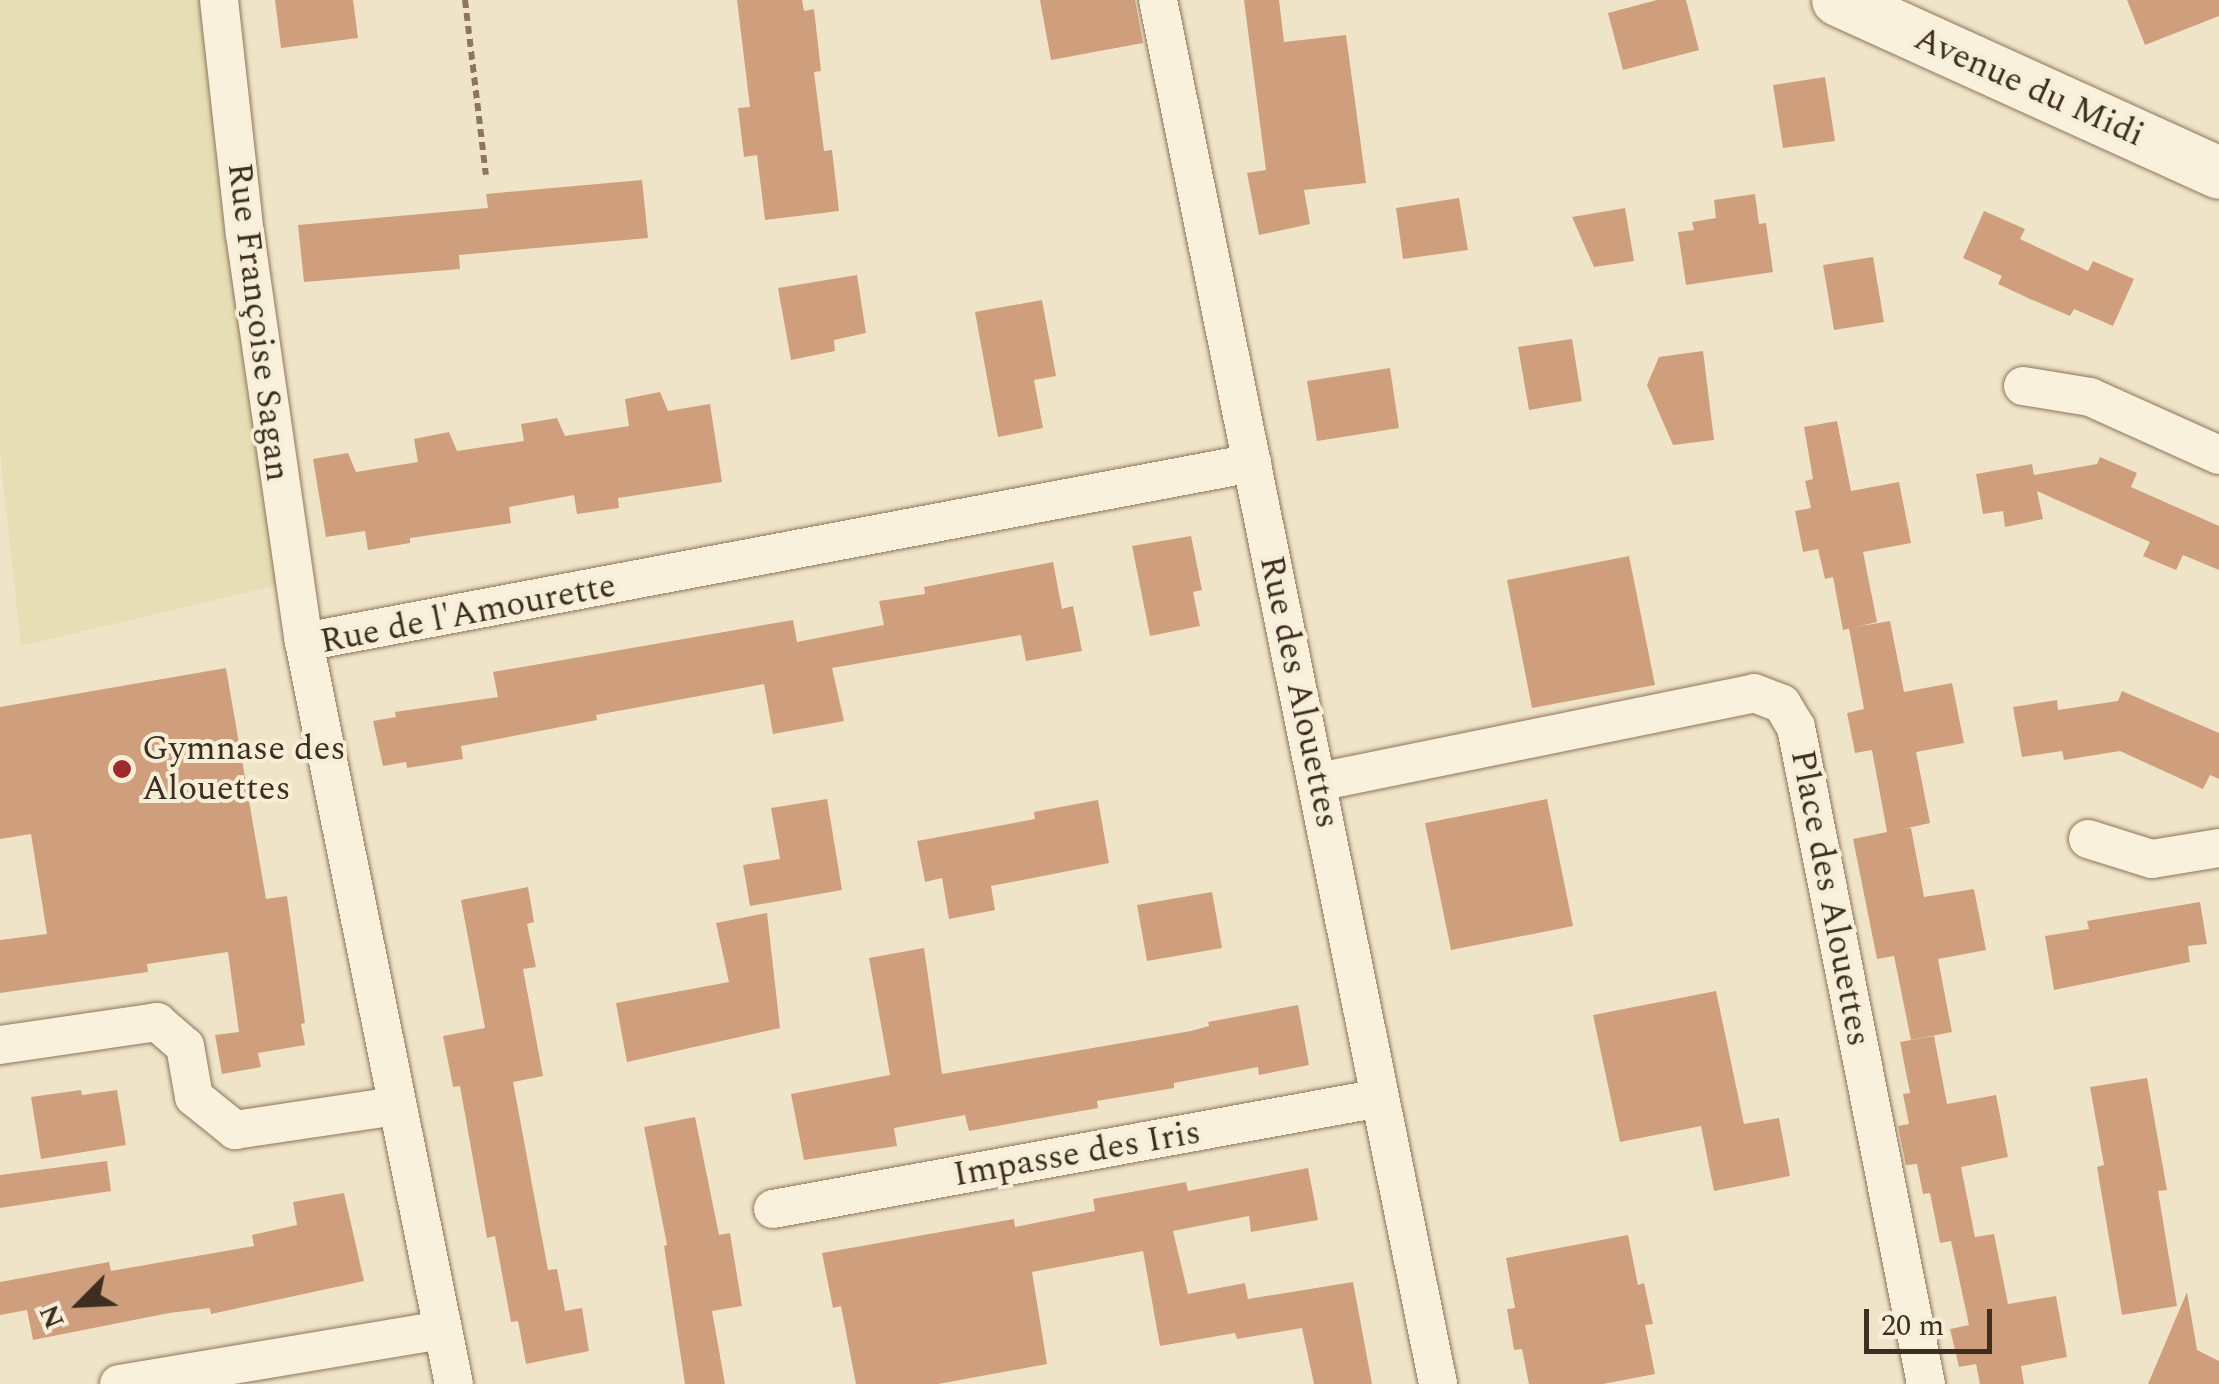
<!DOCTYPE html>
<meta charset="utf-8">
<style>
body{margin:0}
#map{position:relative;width:2219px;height:1384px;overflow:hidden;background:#f0e4c8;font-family:Spectral,serif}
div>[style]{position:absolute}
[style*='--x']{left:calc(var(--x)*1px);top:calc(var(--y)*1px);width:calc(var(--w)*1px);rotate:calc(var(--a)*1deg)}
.farmland>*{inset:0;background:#e6deb5}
.building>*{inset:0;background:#cf9f7d}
.path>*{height:6px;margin-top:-3px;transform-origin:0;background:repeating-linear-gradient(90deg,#8d765c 0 8px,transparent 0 13px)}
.roads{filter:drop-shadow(0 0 2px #8d765c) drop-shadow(0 0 2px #8d765c)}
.street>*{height:38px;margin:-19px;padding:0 19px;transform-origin:19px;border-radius:19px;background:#faf1dc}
.secondary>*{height:52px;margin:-26px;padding:0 26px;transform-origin:26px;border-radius:26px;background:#faf1dc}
.dots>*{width:28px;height:28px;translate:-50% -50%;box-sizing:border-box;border:5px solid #f7eed8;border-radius:50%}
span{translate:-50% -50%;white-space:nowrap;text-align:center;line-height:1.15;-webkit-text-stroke:8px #f7eed8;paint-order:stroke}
.street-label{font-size:35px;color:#3d2e20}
.poi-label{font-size:35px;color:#3d2e20}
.left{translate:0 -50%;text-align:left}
.north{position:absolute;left:30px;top:1254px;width:100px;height:100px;-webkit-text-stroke:8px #f7eed8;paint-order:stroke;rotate:246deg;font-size:28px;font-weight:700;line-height:40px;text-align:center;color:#3d2e20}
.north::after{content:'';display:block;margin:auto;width:35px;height:45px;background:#3d2e20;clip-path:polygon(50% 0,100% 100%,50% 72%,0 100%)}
.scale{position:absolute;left:1864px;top:1309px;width:128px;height:45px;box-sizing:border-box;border:5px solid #3d2e20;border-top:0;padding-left:12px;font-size:30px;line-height:35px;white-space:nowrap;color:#3d2e20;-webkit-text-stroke:8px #f7eed8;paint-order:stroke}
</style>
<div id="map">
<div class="farmland">
<div style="clip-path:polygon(0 0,204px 0,287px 583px,21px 646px,0 452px)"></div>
</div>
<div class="building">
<div style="clip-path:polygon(275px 0,353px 0,358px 38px,281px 48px)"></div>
<div style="clip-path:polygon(737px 0,802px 0,804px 11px,814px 9px,821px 71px,814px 72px,824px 151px,832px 150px,839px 211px,765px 220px,757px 155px,744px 157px,738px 108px,750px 107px)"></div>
<div style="clip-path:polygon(1040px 0,1135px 0,1143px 43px,1051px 60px)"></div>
<div style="clip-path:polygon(1244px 0,1279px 0,1284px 42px,1346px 35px,1366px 183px,1304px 190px,1310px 224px,1259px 235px,1247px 173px,1266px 170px)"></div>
<div style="clip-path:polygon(1657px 0,1686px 0,1699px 50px,1623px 70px,1608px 13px)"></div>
<div style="clip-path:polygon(2127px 0,2219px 0,2219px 16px,2145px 45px)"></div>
<div style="clip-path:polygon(1825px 77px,1835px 141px,1783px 148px,1773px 85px)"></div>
<div style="clip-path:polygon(642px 180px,648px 238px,459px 255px,460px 269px,304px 282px,298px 225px,488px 208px,486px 194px)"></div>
<div style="clip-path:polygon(1755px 194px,1759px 224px,1766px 223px,1773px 272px,1686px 285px,1678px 232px,1694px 230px,1692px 222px,1716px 218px,1714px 200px)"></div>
<div style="clip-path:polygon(1459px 198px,1468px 250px,1403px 259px,1396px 208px)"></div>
<div style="clip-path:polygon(1625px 208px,1634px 261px,1594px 267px,1572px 217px)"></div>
<div style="clip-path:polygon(1984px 211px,2025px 229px,2020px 239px,2088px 271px,2093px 261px,2134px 279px,2113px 326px,2074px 309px,2070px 316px,2030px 299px,1998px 284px,2002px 276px,1963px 258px)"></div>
<div style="clip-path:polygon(1873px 257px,1884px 322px,1834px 330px,1823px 265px)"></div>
<div style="clip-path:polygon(857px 275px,866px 333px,834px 340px,835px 351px,791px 360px,778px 288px)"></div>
<div style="clip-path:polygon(1042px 300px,1056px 376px,1034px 380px,1043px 428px,998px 437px,975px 312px)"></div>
<div style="clip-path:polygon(1572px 339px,1582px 401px,1529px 410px,1518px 347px)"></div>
<div style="clip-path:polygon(1703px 351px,1714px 440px,1673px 445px,1647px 385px,1659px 357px)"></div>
<div style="clip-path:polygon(1390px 368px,1399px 428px,1317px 441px,1307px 381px)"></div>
<div style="clip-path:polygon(660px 392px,668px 411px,710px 404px,722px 482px,618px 498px,619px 508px,577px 514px,574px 495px,509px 507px,511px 523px,410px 538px,410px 543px,368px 550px,365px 531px,326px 537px,313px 459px,348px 453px,356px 472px,418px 462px,414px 439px,449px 432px,457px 451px,524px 441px,521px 424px,557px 418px,565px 436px,629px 426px,625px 399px)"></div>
<div style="clip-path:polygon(1837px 421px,1851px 491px,1899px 482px,1911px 543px,1863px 552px,1877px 622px,1843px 630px,1833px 577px,1825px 579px,1818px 549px,1803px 552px,1795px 511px,1811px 508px,1805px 481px,1813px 479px,1804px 427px)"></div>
<div style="clip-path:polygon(2100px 457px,2137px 473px,2131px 487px,2219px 526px,2219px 570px,2183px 555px,2176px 570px,2143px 556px,2150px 542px,2037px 491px,2043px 519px,2005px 527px,2003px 511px,1983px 514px,1976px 474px,2032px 464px,2034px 475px,2097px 464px)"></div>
<div style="clip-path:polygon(1191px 536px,1202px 590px,1193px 592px,1200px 626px,1150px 636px,1132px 546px)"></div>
<div style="clip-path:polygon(1629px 556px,1655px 685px,1532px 708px,1507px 580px)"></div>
<div style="clip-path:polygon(1053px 562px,1062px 609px,1073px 606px,1082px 651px,1026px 661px,1021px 635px,832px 668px,844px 721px,773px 734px,764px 684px,596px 715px,597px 720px,461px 746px,463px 759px,407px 768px,406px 762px,383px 766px,373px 721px,396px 717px,395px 712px,498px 697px,493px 672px,793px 620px,797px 642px,884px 625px,879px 601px,925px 594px,924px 587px)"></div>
<div style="clip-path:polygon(1890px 621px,1904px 692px,1952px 683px,1964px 743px,1916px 752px,1930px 823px,1903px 829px,1911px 828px,1924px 897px,1974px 889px,1986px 950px,1938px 959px,1952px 1032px,1911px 1040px,1894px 956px,1877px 959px,1853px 839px,1887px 832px,1872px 750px,1855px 753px,1847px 713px,1864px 709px,1849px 628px)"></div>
<div style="clip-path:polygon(226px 668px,266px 899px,287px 896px,305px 1023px,301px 1024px,305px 1045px,258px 1053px,261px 1067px,222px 1074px,215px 1035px,239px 1032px,228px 952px,147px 964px,148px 972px,0 993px,0 940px,47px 934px,31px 834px,0 839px,0 707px)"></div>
<div style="clip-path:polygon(2122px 691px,2219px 733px,2219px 779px,2210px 775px,2203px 789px,2120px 751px,2064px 760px,2062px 751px,2022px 757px,2013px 707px,2057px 700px,2058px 710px,2118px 701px)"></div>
<div style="clip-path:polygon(827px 799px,842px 890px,750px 906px,743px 865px,780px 859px,771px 808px)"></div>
<div style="clip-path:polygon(1547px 799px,1573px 926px,1451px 950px,1425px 823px)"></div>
<div style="clip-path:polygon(1098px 800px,1109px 863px,991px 886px,995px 910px,949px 919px,942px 878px,925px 882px,917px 841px,1035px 819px,1034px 812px)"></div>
<div style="clip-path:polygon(528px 887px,534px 922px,527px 924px,536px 967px,523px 969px,543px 1076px,513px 1082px,548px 1270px,557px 1269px,565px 1311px,582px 1308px,589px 1351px,526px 1364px,518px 1321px,511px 1322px,495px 1236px,487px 1238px,460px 1086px,453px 1087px,443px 1036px,485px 1028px,461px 900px)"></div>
<div style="clip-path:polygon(1212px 892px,1222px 948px,1147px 961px,1137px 905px)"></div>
<div style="clip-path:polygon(2200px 902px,2207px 944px,2188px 946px,2190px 962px,2054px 990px,2045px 936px,2089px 929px,2087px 921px)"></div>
<div style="clip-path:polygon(767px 913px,780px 1028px,627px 1062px,616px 1003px,729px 982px,716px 923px)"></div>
<div style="clip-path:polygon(924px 948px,942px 1074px,1191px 1031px,1209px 1026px,1208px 1022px,1298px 1005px,1309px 1065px,1259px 1075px,1258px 1067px,1174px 1083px,1174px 1088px,1097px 1101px,1098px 1108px,969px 1131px,965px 1115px,894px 1128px,897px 1146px,804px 1160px,791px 1094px,890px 1075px,869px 958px)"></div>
<div style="clip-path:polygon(1716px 991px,1744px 1124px,1779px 1118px,1790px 1176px,1714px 1191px,1701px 1126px,1620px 1142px,1593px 1015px)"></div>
<div style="clip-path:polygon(1934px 1036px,1947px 1104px,1996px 1095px,2008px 1157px,1961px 1167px,1975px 1237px,1969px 1238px,1994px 1234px,2008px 1304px,2056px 1296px,2067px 1357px,2021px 1366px,2024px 1384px,1980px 1384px,1976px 1364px,1959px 1367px,1950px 1329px,1969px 1325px,1951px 1241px,1940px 1243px,1930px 1193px,1923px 1194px,1917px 1164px,1906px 1165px,1898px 1126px,1909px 1124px,1903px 1094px,1910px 1093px,1900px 1042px)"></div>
<div style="clip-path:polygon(2147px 1078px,2167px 1190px,2158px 1191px,2177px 1306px,2122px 1315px,2097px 1167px,2104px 1165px,2090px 1087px)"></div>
<div style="clip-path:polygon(81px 1090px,82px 1095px,117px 1090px,126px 1145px,41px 1159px,31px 1097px)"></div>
<div style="clip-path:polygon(695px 1117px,719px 1235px,730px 1233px,742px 1306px,712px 1311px,725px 1384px,685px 1384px,664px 1246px,667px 1245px,644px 1127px)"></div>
<div style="clip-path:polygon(107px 1161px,111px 1191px,0 1208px,0 1175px)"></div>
<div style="clip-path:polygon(1308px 1168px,1318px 1220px,1251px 1232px,1249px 1216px,1173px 1231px,1188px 1294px,1245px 1283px,1248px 1299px,1353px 1282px,1372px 1384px,1314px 1384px,1302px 1328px,1237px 1339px,1235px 1333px,1160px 1346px,1143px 1251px,1032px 1272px,1047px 1364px,938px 1384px,856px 1384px,841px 1306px,833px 1308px,822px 1253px,1014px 1219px,1015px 1227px,1095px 1211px,1093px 1199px,1186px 1182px,1188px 1191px)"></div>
<div style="clip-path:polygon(344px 1193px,364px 1281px,211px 1314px,210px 1308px,169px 1313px,33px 1340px,27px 1310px,0 1315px,0 1282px,109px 1262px,111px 1271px,254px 1246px,252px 1235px,297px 1225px,293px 1202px)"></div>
<div style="clip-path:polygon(1628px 1235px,1638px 1285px,1644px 1283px,1653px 1324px,1645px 1325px,1655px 1374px,1603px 1384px,1529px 1384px,1522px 1349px,1514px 1350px,1507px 1309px,1515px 1308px,1506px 1258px)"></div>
<div style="clip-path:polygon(2187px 1292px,2197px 1350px,2219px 1361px,2219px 1384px,2148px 1384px)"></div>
</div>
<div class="path">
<div style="--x:465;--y:0;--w:176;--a:83.2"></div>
</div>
<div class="roads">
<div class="street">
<div style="--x:219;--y:0;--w:235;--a:83.7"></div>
<div style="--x:245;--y:234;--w:412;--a:81.8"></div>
<div style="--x:1158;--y:0;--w:1412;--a:78.56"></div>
<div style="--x:2023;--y:386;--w:68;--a:9.3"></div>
<div style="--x:2090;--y:397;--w:141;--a:24.2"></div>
<div style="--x:1318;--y:782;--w:445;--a:-11.5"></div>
<div style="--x:1754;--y:693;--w:30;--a:21"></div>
<div style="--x:1782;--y:704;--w:27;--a:59"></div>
<div style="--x:1796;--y:727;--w:670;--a:78.81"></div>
<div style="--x:2088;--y:839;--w:67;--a:17.4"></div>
<div style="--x:2152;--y:859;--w:68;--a:-9.3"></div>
<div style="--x:0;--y:1045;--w:159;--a:-8.3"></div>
<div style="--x:157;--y:1022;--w:37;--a:41"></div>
<div style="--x:185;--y:1046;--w:52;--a:80"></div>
<div style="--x:194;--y:1097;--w:53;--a:38.8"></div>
<div style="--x:235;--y:1130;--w:163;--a:-8.5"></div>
<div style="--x:773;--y:1209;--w:617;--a:-10.36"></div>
<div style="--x:119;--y:1384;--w:328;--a:-9.5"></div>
<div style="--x:454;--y:1384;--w:757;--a:-101.43"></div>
<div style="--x:304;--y:642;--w:965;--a:-10.69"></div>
</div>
<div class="secondary">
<div style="--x:1838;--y:0;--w:418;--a:24.4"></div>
</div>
</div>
<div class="dots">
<div style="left:122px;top:769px;background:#9e2a2b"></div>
</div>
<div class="street-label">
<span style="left:2029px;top:87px;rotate:24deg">Avenue du Midi</span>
<span style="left:258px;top:322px;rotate:83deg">Rue Françoise Sagan</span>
<span style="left:468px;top:614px;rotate:-11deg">Rue de l'Amourette</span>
<span style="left:1299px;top:692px;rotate:78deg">Rue des Alouettes</span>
<span style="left:1830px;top:898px;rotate:79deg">Place des Alouettes</span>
<span style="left:1077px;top:1154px;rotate:-10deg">Impasse des Iris</span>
</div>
<div class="poi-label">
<span class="left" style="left:142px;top:769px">Gymnase des<br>Alouettes</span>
</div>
<div class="north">N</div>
<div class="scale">20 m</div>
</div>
